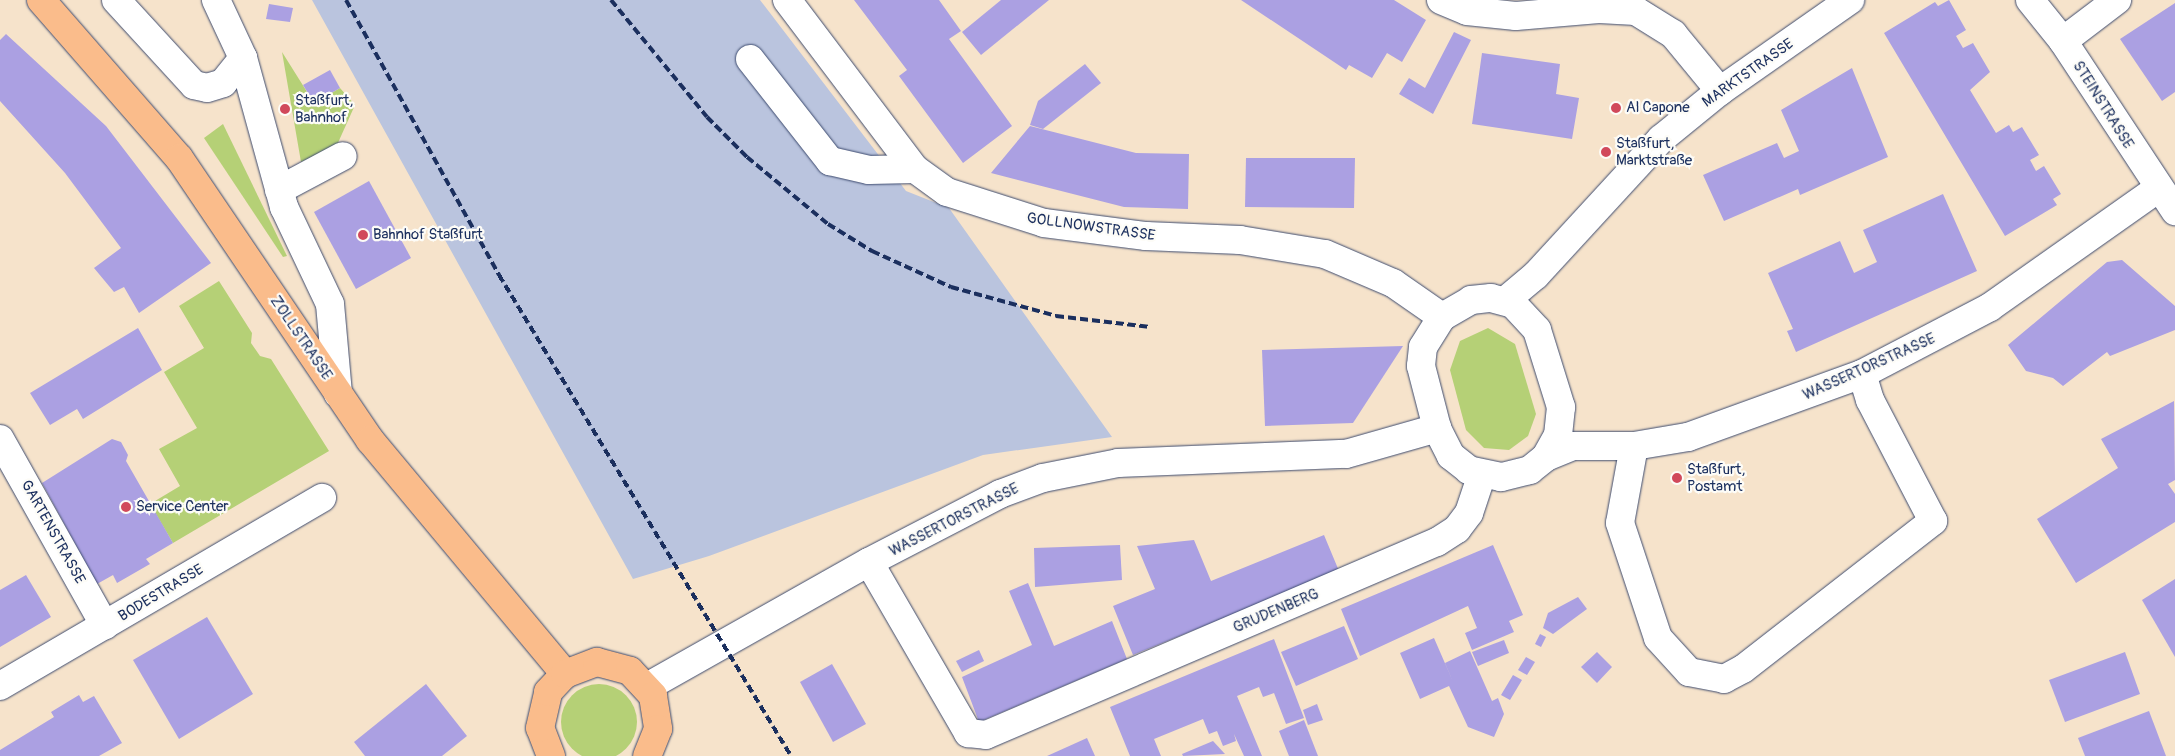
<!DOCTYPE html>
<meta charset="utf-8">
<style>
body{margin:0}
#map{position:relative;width:2175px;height:756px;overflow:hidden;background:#f6e3cb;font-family:Pangolin,sans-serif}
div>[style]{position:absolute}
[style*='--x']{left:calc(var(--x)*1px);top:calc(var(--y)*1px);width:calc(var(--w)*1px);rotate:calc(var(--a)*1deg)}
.industrial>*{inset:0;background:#bac4de}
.green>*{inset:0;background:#b5d076}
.round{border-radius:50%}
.building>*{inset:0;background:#aba0e2}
.roads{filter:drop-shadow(0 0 1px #3c4a6e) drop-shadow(0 0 1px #3c4a6e)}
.minor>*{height:28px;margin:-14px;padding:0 14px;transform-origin:14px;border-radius:14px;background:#fff}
.major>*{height:28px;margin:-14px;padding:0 14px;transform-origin:14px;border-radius:14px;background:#fabc8b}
.rail>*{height:4px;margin-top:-2px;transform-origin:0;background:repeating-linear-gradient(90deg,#1b2f5e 0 8px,transparent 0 12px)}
.dots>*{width:14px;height:14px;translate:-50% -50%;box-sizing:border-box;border:2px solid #fdfcf7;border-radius:50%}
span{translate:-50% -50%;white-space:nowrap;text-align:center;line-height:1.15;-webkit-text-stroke:4.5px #fdfcf7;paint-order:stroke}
.street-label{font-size:15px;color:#1b2f5e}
.poi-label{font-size:15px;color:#1b2f5e}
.left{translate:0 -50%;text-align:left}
</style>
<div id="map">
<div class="industrial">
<div style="clip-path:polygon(312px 0,760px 0,906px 191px,949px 208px,1112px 437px,983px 455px,709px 556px,633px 579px)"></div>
</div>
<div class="green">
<div style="clip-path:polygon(282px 52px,314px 103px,340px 88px,355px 105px,337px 145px,301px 162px)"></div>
<div style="clip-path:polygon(223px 124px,287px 256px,283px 257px,204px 138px)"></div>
<div style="clip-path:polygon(219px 281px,252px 333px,251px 343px,260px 356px,271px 359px,329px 451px,173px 543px,150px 504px,180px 486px,159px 449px,197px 428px,164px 372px,204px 348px,179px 306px)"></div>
<div style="clip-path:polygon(1488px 328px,1515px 344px,1536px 414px,1528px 436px,1509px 450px,1484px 448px,1466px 430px,1450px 370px,1460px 341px)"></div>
<div class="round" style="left:561px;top:684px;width:76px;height:76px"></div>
</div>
<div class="building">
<div style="clip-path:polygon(854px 0,939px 0,961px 31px,949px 39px,1012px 126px,963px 163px,899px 76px,907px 70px)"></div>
<div style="clip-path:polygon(1001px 0,1049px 0,981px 55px,962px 32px)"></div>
<div style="clip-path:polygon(1241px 0,1394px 0,1426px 20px,1402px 62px,1387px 53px,1372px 78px,1349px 65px,1346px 70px)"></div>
<div style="clip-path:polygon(1949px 0,1966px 30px,1956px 36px,1963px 48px,1973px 43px,1990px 72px,1970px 90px,1996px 133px,2009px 125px,2013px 132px,2022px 127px,2039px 155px,2030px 160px,2036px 171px,2044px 166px,2061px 194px,2053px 199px,2057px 205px,2005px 236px,1884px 33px,1935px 2px,1938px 6px)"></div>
<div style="clip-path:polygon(2175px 3px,2175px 92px,2162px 101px,2120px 39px)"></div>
<div style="clip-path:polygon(269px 4px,293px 8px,290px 22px,266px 19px)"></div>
<div style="clip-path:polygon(1454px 32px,1471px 40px,1433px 114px,1399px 94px,1409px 78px,1425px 88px)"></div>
<div style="clip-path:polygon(6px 34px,106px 126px,211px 263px,139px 313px,124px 287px,114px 292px,94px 268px,121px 248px,65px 173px,0 101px,0 40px)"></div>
<div style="clip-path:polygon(1482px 53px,1560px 64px,1556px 94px,1579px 98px,1572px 139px,1472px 124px)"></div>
<div style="clip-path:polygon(1085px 64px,1101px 83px,1043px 129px,1030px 125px,1038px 101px)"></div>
<div style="clip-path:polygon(1852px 68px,1888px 157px,1800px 195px,1798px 189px,1724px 221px,1703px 175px,1777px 143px,1784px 158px,1799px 151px,1781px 110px)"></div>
<div style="clip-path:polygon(330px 70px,340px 88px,314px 103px,303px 85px)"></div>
<div style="clip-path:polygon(1030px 126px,1136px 153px,1189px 154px,1188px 209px,1124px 207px,991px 173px)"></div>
<div style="clip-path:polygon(1246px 158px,1355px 158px,1354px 208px,1245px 207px)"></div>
<div style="clip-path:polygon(369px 181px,411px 258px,356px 289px,314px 212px)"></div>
<div style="clip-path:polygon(1943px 194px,1977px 271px,1796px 352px,1787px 331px,1793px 329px,1768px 273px,1840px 241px,1854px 273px,1877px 262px,1863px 230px)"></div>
<div style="clip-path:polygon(2122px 260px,2175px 306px,2175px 330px,2110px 356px,2107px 352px,2063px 386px,2053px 378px,2026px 371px,2008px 345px,2107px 262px)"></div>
<div style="clip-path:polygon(138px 328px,162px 370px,83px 419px,77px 409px,50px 425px,30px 393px)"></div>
<div style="clip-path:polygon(1403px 346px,1353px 423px,1265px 426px,1262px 350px)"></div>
<div style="clip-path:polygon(2174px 401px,2175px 480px,2168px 484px,2175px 494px,2175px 522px,2076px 583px,2037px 519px,2118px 468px,2101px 439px)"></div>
<div style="clip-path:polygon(112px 439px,121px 442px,128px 455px,126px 461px,173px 543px,146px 559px,150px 564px,117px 583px,113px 575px,97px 584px,42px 483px)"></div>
<div style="clip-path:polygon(1324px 535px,1339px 571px,1133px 655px,1113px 606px,1155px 589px,1137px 546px,1194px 540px,1211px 581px)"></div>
<div style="clip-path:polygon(1120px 545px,1122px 580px,1035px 587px,1034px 548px)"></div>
<div style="clip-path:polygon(1493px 545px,1523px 615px,1509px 621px,1514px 632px,1472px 650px,1465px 633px,1477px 628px,1468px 606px,1360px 656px,1341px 609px)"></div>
<div style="clip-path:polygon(26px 575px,51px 617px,0 647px,0 590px)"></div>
<div style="clip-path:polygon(2175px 579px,2175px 657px,2142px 600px)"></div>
<div style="clip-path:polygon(1028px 583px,1054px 646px,1112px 621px,1127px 659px,979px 722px,962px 677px,1032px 645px,1009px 591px)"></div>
<div style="clip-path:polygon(1578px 597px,1587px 609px,1553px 634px,1543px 628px,1548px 613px)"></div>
<div style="clip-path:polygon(207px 617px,253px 694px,179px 739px,133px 660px)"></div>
<div style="clip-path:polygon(1344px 626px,1358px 659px,1296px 686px,1281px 652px)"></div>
<div style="clip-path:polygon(1540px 634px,1546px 637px,1541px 647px,1535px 644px)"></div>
<div style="clip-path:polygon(1434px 638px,1454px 684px,1445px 663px,1470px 651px,1492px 701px,1498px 698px,1504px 714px,1494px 737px,1468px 727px,1449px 686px,1420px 699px,1400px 653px)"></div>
<div style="clip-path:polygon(1274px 639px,1304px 718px,1286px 724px,1274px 693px,1263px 697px,1259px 687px,1237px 696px,1262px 756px,1244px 756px,1234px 734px,1236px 741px,1223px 746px,1217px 731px,1209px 734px,1203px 719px,1154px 739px,1161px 756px,1130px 756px,1110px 707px)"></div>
<div style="clip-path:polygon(1504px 640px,1509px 653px,1478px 666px,1472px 652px)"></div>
<div style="clip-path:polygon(979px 650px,984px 661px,962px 672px,956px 661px)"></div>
<div style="clip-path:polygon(1597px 652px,1612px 667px,1597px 683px,1581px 667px)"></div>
<div style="clip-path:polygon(2125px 652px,2140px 694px,2065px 722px,2049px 680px)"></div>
<div style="clip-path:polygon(1526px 657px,1535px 662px,1527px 675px,1518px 670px)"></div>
<div style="clip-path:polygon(832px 664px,866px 724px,833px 742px,800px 682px)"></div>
<div style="clip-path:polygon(1513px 675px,1522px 680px,1510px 700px,1501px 695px)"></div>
<div style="clip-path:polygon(426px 684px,467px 736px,442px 756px,365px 756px,354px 742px)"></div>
<div style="clip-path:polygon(79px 695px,83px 702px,94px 696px,122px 743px,99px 756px,0 756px,0 750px,54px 717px,51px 712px)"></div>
<div style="clip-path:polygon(1317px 704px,1323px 720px,1308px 725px,1303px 710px)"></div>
<div style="clip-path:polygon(2149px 711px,2166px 756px,2085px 756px,2078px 738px)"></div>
<div style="clip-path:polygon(1304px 720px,1318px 756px,1289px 756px,1279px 731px)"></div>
<div style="clip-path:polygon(1087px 738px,1095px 756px,1047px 756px)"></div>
<div style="clip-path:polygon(1213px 741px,1225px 754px,1183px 756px,1182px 754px)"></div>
</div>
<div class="roads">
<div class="minor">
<div style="--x:116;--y:0;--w:115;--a:47.5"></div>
<div style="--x:194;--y:85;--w:13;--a:13"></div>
<div style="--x:207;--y:88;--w:17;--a:-17"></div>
<div style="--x:223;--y:83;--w:32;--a:-51"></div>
<div style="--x:216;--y:0;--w:64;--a:65"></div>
<div style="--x:243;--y:58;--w:155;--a:74.6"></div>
<div style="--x:284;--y:207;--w:107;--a:64.6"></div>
<div style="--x:330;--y:304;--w:90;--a:84.9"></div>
<div style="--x:787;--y:0;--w:212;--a:52.9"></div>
<div style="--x:915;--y:169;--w:39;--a:36"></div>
<div style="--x:947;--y:192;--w:102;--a:17.7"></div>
<div style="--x:1044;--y:223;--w:103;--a:7.3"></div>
<div style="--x:1146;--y:236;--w:94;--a:2.4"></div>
<div style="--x:1240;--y:240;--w:86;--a:9.4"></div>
<div style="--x:1325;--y:254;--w:74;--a:23.1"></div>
<div style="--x:1393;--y:283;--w:60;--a:34.8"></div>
<div style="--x:1441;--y:0;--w:28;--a:23"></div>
<div style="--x:1467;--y:11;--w:49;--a:5.8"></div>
<div style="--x:1516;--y:16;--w:83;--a:-4.8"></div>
<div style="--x:1599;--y:9;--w:37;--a:3"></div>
<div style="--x:1636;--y:11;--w:44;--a:31.9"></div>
<div style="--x:1673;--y:34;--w:74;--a:50.5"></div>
<div style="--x:2030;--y:0;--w:53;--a:51.2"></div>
<div style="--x:2063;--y:41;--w:204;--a:56.6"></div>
<div style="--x:2063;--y:41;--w:68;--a:-37.2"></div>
<div style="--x:750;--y:59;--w:130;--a:51.9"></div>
<div style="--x:830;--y:161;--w:40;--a:13"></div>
<div style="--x:869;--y:170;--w:46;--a:-1.2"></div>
<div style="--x:279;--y:190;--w:72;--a:-28"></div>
<div style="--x:1491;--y:298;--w:23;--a:15"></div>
<div style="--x:1513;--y:304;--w:35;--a:47"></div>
<div style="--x:1537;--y:330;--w:81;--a:72.7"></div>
<div style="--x:1561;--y:407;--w:28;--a:96"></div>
<div style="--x:1558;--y:435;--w:25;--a:119"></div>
<div style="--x:1546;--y:457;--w:21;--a:141"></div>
<div style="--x:1530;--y:470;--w:30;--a:166"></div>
<div style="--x:1501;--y:477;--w:33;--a:-168"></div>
<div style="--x:1469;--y:470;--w:23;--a:-142"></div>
<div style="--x:1451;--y:456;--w:31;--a:-117"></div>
<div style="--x:1437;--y:428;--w:64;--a:-104.5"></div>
<div style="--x:1421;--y:366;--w:19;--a:-84"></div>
<div style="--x:1423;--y:347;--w:36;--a:-58"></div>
<div style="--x:1442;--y:317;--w:34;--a:-30"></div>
<div style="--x:1471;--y:300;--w:20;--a:-6"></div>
<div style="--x:1505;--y:301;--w:40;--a:-40"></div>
<div style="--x:1536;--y:275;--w:185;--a:-47.4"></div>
<div style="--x:1661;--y:139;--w:76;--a:-39.1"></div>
<div style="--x:1720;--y:91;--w:159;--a:-35"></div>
<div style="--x:0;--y:439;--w:214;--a:60.7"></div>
<div style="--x:1634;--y:446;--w:78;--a:100.3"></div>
<div style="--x:1620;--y:523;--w:121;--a:71.7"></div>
<div style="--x:1658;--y:638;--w:46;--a:47.6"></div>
<div style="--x:1689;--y:672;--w:36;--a:11"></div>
<div style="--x:1724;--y:679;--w:21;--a:-28"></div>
<div style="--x:1743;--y:669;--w:241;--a:-37.9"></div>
<div style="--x:1933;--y:521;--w:136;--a:-117.5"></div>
<div style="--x:1870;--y:400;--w:27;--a:-107"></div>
<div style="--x:1546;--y:457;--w:29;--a:-22"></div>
<div style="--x:1573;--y:446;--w:61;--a:0"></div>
<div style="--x:1634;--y:446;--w:55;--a:-9.5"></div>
<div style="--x:1688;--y:437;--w:185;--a:-19.9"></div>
<div style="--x:1862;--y:374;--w:144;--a:-27.6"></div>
<div style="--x:1990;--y:307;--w:204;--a:-35.2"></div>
<div style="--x:869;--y:562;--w:198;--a:59.9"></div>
<div style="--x:968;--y:733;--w:18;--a:6"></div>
<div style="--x:986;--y:735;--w:491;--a:-23.2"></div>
<div style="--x:1437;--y:542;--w:24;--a:-33"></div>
<div style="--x:1457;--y:529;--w:20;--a:-53"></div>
<div style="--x:1469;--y:513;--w:41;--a:-71.6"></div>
<div style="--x:0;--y:686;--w:373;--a:-30.3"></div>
<div style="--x:647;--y:687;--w:255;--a:-29.4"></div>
<div style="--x:869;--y:562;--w:148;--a:-27.4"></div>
<div style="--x:1000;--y:494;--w:46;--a:-20.4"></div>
<div style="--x:1043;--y:478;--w:76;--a:-11.3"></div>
<div style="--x:1118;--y:463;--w:228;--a:-2.3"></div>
<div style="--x:1346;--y:454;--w:95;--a:-15.9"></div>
</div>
<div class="major">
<div style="--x:41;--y:0;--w:210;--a:48.9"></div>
<div style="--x:179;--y:158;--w:341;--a:55.9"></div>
<div style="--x:370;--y:440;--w:305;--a:50.2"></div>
<div style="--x:551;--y:756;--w:30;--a:-111"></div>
<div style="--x:540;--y:728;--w:37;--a:-77"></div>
<div style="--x:548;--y:692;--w:25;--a:-47"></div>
<div style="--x:565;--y:674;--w:34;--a:-21"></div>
<div style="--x:597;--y:662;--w:34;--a:15"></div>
<div style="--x:630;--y:671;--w:34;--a:47"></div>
<div style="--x:653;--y:696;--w:33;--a:81"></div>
<div style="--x:658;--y:729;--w:29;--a:112"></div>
</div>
</div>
<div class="rail">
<div style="--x:346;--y:0;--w:315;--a:60.9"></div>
<div style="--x:499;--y:275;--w:563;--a:58.74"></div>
<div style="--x:611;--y:0;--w:151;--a:50.6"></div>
<div style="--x:707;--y:117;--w:57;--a:45"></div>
<div style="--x:747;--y:157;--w:105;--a:39.6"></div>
<div style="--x:828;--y:224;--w:52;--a:31.5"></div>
<div style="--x:872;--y:251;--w:87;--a:24.5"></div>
<div style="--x:951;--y:287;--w:109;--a:15.4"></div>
<div style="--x:1056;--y:316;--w:95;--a:6.7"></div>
</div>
<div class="dots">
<div style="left:1616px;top:108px;background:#d1495b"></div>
<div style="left:285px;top:109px;background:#d1495b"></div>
<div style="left:1606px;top:152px;background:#d1495b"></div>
<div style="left:363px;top:235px;background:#d1495b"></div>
<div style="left:1677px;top:478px;background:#d1495b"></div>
<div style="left:126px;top:507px;background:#d1495b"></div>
</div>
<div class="street-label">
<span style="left:1748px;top:73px;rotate:-35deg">MARKTSTRASSE</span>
<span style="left:2103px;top:105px;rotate:58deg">STEINSTRASSE</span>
<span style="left:1091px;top:227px;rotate:8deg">GOLLNOWSTRASSE</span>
<span style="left:301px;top:338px;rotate:56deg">ZOLLSTRASSE</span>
<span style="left:1869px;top:367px;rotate:-24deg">WASSERTORSTRASSE</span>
<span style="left:954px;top:520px;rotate:-27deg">WASSERTORSTRASSE</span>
<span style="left:53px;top:532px;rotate:61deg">GARTENSTRASSE</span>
<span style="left:161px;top:593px;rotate:-31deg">BODESTRASSE</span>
<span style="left:1276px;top:611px;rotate:-23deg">GRUDENBERG</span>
</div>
<div class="poi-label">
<span class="left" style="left:295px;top:109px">Staßfurt,<br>Bahnhof</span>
<span class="left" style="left:1626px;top:108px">Al Capone</span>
<span class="left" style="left:1616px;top:152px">Staßfurt,<br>Marktstraße</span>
<span class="left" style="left:373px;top:235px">Bahnhof Staßfurt</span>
<span class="left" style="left:1687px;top:478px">Staßfurt,<br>Postamt</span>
<span class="left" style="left:136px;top:507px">Service Center</span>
</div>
</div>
